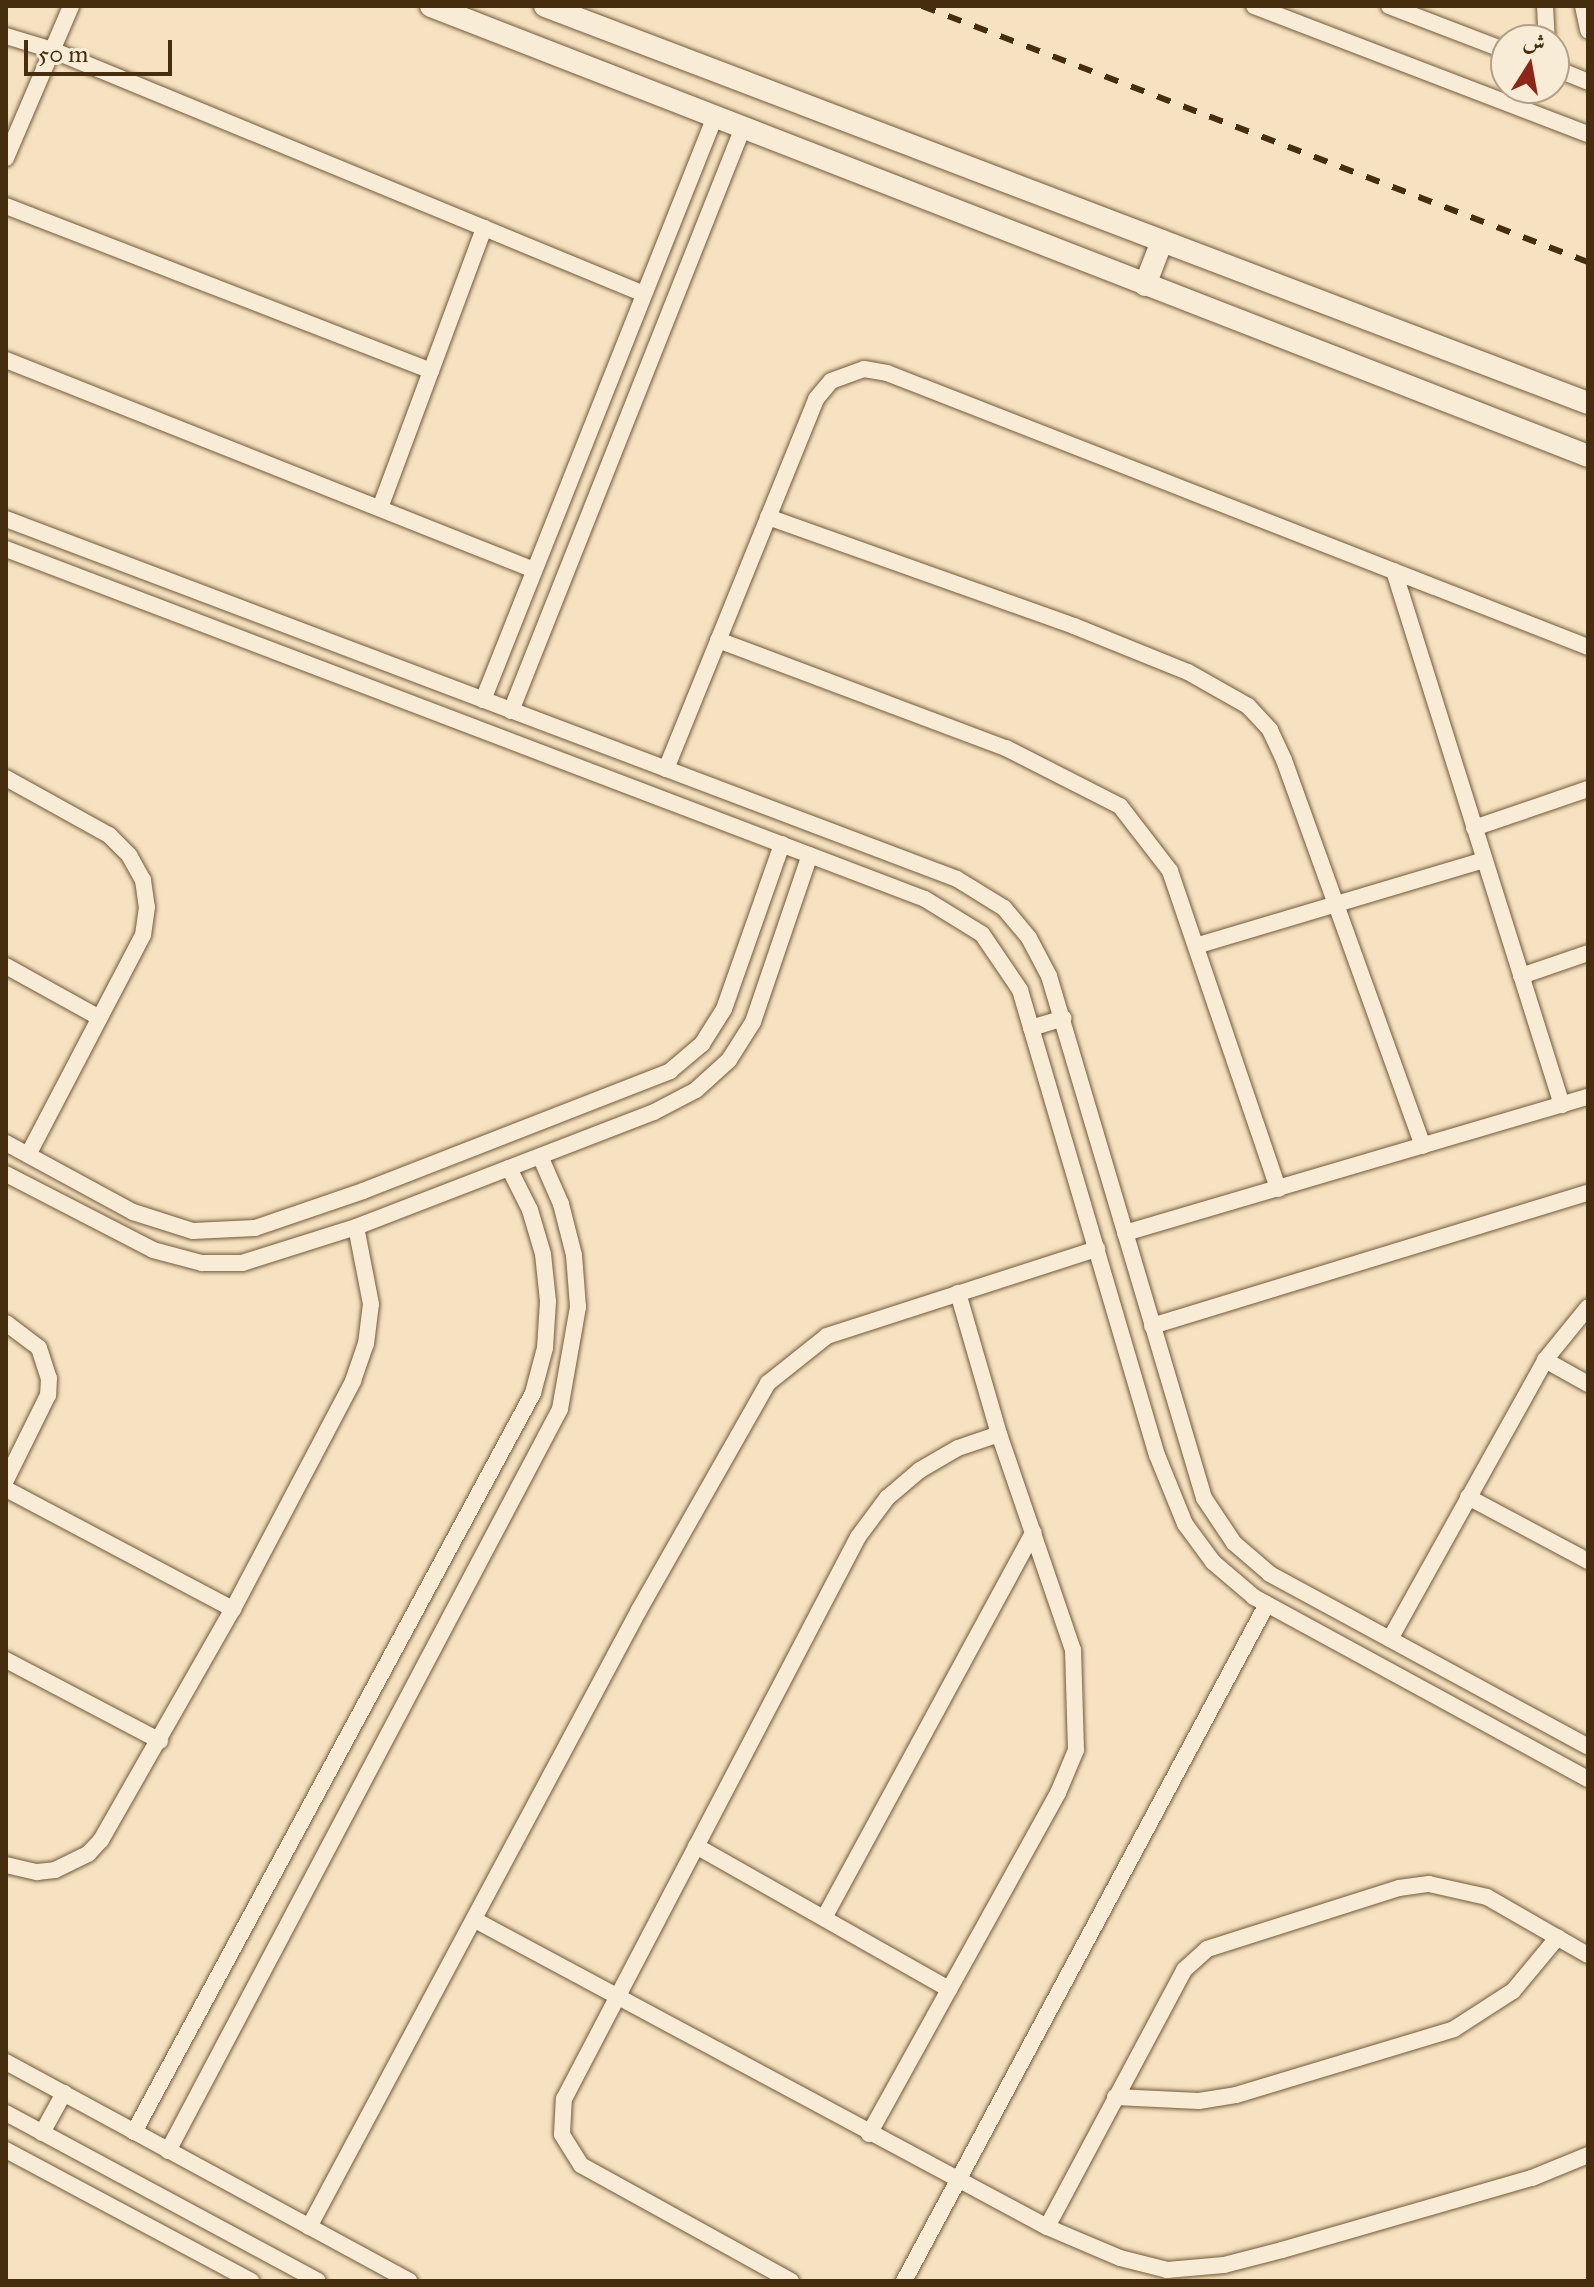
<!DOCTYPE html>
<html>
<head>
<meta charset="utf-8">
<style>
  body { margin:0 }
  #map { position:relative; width:1594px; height:2287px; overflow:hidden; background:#f6e2c0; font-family:"IM FELL Great Primer",Amiri,serif }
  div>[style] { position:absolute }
  .roads { filter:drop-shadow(0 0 2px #715a3a) drop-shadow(0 0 2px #715a3a) }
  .street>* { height:16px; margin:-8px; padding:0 8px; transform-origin:8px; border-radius:8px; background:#f9ecd6 }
  .secondary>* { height:22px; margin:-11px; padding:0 11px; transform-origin:11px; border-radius:11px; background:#f9ecd6 }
  .rail>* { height:6px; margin-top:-3px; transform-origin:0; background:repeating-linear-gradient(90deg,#452d0e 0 14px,transparent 0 28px) }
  span { translate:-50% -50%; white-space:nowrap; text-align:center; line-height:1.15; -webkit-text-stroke:8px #f9ecd6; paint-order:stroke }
  .frame { position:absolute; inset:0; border:8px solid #452d0e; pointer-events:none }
  .north { position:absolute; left:1490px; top:24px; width:80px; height:80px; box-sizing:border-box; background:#f9ecd6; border:2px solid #b1a086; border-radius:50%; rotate:11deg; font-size:22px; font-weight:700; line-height:32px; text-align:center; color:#452d0e }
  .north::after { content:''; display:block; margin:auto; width:28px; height:36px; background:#8f2418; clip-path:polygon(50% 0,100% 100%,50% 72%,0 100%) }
  .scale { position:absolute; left:24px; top:40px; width:148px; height:36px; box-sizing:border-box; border:4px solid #452d0e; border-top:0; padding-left:10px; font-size:24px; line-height:28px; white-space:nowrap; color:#452d0e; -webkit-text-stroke:6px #f9ecd6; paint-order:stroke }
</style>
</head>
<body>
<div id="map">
  <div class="roads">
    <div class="street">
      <i style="left:1254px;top:6px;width:358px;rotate:21deg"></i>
      <i style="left:1389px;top:6px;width:125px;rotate:21deg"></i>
      <i style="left:1545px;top:6px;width:34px;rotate:87deg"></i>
      <i style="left:1583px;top:6px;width:25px;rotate:78deg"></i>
      <i style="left:6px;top:36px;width:48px;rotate:16.9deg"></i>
      <i style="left:52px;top:50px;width:640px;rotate:22.4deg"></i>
      <i style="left:1554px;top:68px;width:37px;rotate:22deg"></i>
      <i style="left:6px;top:158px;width:165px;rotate:-66.8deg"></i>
      <i style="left:6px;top:206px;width:456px;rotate:21.2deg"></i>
      <i style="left:6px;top:360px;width:568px;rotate:21.69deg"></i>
      <i style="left:380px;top:508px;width:299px;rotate:-69.6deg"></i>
      <i style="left:768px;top:517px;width:325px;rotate:19.6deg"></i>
      <i style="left:1074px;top:626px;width:123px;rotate:22deg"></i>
      <i style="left:1188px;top:672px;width:69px;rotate:29.5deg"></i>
      <i style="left:1248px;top:706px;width:33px;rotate:47deg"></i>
      <i style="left:1270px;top:730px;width:33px;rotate:65deg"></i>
      <i style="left:1284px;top:760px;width:410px;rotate:70.2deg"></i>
      <i style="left:6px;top:519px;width:1017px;rotate:20.73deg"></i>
      <i style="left:957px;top:879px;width:55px;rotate:31.7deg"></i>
      <i style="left:1004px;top:908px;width:39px;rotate:50deg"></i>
      <i style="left:1029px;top:938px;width:43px;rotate:62.2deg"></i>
      <i style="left:1049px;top:976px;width:545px;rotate:73.46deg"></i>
      <i style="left:1204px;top:1498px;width:54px;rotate:56.3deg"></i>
      <i style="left:1234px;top:1543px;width:48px;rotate:40.7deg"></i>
      <i style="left:1270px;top:1574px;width:362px;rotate:28.5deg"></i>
      <i style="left:6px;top:549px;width:983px;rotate:20.85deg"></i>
      <i style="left:925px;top:899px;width:67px;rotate:31.6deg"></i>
      <i style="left:982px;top:934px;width:68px;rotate:55.8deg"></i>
      <i style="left:1020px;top:990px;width:485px;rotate:73.6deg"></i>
      <i style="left:1157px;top:1455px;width:74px;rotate:67.9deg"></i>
      <i style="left:1185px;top:1524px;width:47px;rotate:53.6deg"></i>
      <i style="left:1213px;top:1562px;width:54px;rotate:40.5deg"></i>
      <i style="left:1254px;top:1597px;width:380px;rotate:28.6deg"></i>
      <i style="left:1394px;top:571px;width:560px;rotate:72.54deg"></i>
      <i style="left:718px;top:640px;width:308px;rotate:20.6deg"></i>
      <i style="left:1006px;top:748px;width:128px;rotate:27deg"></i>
      <i style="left:1120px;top:806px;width:82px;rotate:52.4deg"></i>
      <i style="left:1170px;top:871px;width:336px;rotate:71.2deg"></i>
      <i style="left:483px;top:700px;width:625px;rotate:-68.32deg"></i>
      <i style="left:511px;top:711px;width:625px;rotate:-68.32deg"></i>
      <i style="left:666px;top:769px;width:399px;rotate:-67.9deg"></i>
      <i style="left:816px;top:399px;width:23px;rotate:-50deg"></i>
      <i style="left:831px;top:381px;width:35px;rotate:-20deg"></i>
      <i style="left:864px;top:369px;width:23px;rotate:10deg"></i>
      <i style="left:887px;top:373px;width:753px;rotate:21.35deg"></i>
      <i style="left:6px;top:778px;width:118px;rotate:29deg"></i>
      <i style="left:109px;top:835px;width:28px;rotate:45deg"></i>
      <i style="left:129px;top:855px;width:29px;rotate:61deg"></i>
      <i style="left:143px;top:880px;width:27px;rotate:82deg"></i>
      <i style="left:147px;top:907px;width:28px;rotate:98deg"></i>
      <i style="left:143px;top:935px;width:248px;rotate:117.6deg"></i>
      <i style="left:1474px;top:828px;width:120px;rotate:-18.9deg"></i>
      <i style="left:1199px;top:945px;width:297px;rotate:-16.6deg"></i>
      <i style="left:6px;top:966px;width:107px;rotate:29deg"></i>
      <i style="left:1521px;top:976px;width:71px;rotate:-18.9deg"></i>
      <i style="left:1031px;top:1028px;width:34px;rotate:-17deg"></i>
      <i style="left:6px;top:1143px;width:145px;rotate:28.5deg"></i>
      <i style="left:133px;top:1212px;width:63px;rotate:17.6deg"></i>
      <i style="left:193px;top:1231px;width:62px;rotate:-2.8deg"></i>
      <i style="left:255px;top:1228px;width:114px;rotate:-18.9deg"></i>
      <i style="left:363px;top:1191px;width:330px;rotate:-21.3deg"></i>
      <i style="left:670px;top:1071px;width:42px;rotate:-40.2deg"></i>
      <i style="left:702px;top:1044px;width:41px;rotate:-57.8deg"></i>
      <i style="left:724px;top:1009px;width:175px;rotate:-70.6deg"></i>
      <i style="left:6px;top:1174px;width:165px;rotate:27.3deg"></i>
      <i style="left:153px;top:1250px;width:51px;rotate:14.9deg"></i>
      <i style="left:202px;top:1263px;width:40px"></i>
      <i style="left:242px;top:1263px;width:120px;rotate:-17.5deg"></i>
      <i style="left:356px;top:1227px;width:319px;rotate:-21.1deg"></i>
      <i style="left:654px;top:1112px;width:47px;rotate:-27.6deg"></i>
      <i style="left:696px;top:1090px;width:45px;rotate:-42.3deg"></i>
      <i style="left:729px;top:1060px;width:45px;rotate:-57.7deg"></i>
      <i style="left:753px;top:1022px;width:176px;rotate:-71.2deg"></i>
      <i style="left:1125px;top:1233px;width:483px;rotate:-16.4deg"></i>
      <i style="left:6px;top:1323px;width:41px;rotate:37.1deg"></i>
      <i style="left:39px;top:1348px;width:32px;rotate:72deg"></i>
      <i style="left:49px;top:1378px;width:17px;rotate:93deg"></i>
      <i style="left:48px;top:1395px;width:95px;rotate:116.3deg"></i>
      <i style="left:1152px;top:1326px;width:456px;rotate:-17deg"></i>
      <i style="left:1545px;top:1360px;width:49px;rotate:29.2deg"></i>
      <i style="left:6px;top:1489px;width:257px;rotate:27.9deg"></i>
      <i style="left:1468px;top:1497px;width:136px;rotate:28.1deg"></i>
      <i style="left:1390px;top:1639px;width:319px;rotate:-60.9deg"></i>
      <i style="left:1545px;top:1360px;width:68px;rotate:-50.9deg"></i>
      <i style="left:6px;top:1660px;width:174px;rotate:27.7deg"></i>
      <i style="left:696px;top:1846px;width:291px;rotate:29.5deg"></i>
      <i style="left:6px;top:1865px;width:32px;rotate:13deg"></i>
      <i style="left:37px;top:1872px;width:18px;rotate:-6deg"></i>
      <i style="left:55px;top:1870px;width:37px;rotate:-26deg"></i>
      <i style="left:88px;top:1854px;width:19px;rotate:-47deg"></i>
      <i style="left:101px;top:1840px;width:266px;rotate:-60.3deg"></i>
      <i style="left:233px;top:1609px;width:258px;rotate:-62.2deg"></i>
      <i style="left:353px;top:1381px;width:39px;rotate:-71deg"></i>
      <i style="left:366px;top:1344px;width:40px;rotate:-82.9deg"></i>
      <i style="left:371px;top:1304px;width:78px;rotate:-101deg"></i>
      <i style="left:824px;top:1918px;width:439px;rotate:-61.5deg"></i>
      <i style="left:475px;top:1920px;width:649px;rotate:28.22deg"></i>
      <i style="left:1047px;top:2227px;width:79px;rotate:23deg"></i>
      <i style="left:1120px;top:2258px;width:49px;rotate:14.3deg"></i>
      <i style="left:1167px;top:2270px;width:57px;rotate:-5deg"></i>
      <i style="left:1224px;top:2265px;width:60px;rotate:-14.5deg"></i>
      <i style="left:1282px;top:2250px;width:260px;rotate:-16.1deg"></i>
      <i style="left:1532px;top:2178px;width:61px;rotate:-22.3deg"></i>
      <i style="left:6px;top:2062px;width:459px;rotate:28.5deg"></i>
      <i style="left:1115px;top:2097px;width:84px;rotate:2.7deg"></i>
      <i style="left:1199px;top:2101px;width:37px;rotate:-9deg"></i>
      <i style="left:1236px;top:2095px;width:228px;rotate:-16.8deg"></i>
      <i style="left:1454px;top:2029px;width:70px;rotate:-32.8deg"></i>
      <i style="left:1513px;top:1991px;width:70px;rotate:-50.2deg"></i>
      <i style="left:6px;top:2113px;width:354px;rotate:28.3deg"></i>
      <i style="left:134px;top:2132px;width:840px;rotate:-61.63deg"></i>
      <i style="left:533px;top:1393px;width:47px;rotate:-75.1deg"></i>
      <i style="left:545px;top:1348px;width:47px;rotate:-86.3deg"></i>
      <i style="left:548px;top:1301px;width:47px;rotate:-96.1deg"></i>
      <i style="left:543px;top:1254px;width:46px;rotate:-106.5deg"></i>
      <i style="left:530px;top:1210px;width:47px;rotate:-116.6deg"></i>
      <i style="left:42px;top:2133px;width:46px;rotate:-61.2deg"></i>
      <i style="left:869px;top:2134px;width:390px;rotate:-61deg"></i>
      <i style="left:1058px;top:1793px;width:47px;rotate:-67.3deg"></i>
      <i style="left:1076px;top:1750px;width:100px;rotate:-91.7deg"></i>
      <i style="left:1073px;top:1650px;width:228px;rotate:-108.9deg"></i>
      <i style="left:999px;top:1434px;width:147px;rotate:-106.2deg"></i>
      <i style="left:6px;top:2150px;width:278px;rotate:28.1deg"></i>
      <i style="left:168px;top:2151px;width:839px;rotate:-62.15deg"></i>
      <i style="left:560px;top:1409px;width:104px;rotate:-80deg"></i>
      <i style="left:578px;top:1307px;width:52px;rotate:-94.4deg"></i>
      <i style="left:574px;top:1255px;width:53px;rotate:-104.3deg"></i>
      <i style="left:561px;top:1204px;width:52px;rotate:-113.6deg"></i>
      <i style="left:309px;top:2227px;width:700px;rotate:-61.86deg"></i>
      <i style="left:639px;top:1610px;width:261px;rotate:-60.4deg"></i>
      <i style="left:768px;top:1383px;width:75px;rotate:-38.5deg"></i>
      <i style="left:827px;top:1336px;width:284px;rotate:-17.9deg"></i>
      <i style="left:1047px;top:2227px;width:291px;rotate:-61.9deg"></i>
      <i style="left:1184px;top:1970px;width:31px;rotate:-42deg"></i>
      <i style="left:1207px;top:1949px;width:201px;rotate:-17.6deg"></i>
      <i style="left:1399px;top:1888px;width:30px;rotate:-8deg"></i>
      <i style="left:1429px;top:1884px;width:59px;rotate:12.6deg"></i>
      <i style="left:1487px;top:1897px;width:116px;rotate:29.9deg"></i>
      <i style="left:791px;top:2281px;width:240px;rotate:-151.1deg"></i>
      <i style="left:581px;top:2165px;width:36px;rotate:-122deg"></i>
      <i style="left:562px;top:2134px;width:35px;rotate:-87deg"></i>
      <i style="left:564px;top:2099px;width:634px;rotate:-62.38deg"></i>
      <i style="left:858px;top:1537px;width:49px;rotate:-53.4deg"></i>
      <i style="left:887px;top:1498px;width:43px;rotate:-40.3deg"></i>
      <i style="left:920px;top:1470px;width:44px;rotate:-30.1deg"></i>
      <i style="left:958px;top:1448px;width:43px;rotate:-18.9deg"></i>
      <i style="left:904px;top:2281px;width:768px;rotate:-61.8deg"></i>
    </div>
    <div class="secondary">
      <i style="left:431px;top:6px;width:1241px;rotate:21.25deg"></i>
      <i style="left:545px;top:6px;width:1116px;rotate:20.84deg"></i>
      <i style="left:1145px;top:285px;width:47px;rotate:-68.9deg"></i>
    </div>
  </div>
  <div class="rail">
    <i style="left:922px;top:6px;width:714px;rotate:21.03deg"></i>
  </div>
  <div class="frame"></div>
  <div class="north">ش</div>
  <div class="scale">50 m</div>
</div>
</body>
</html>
